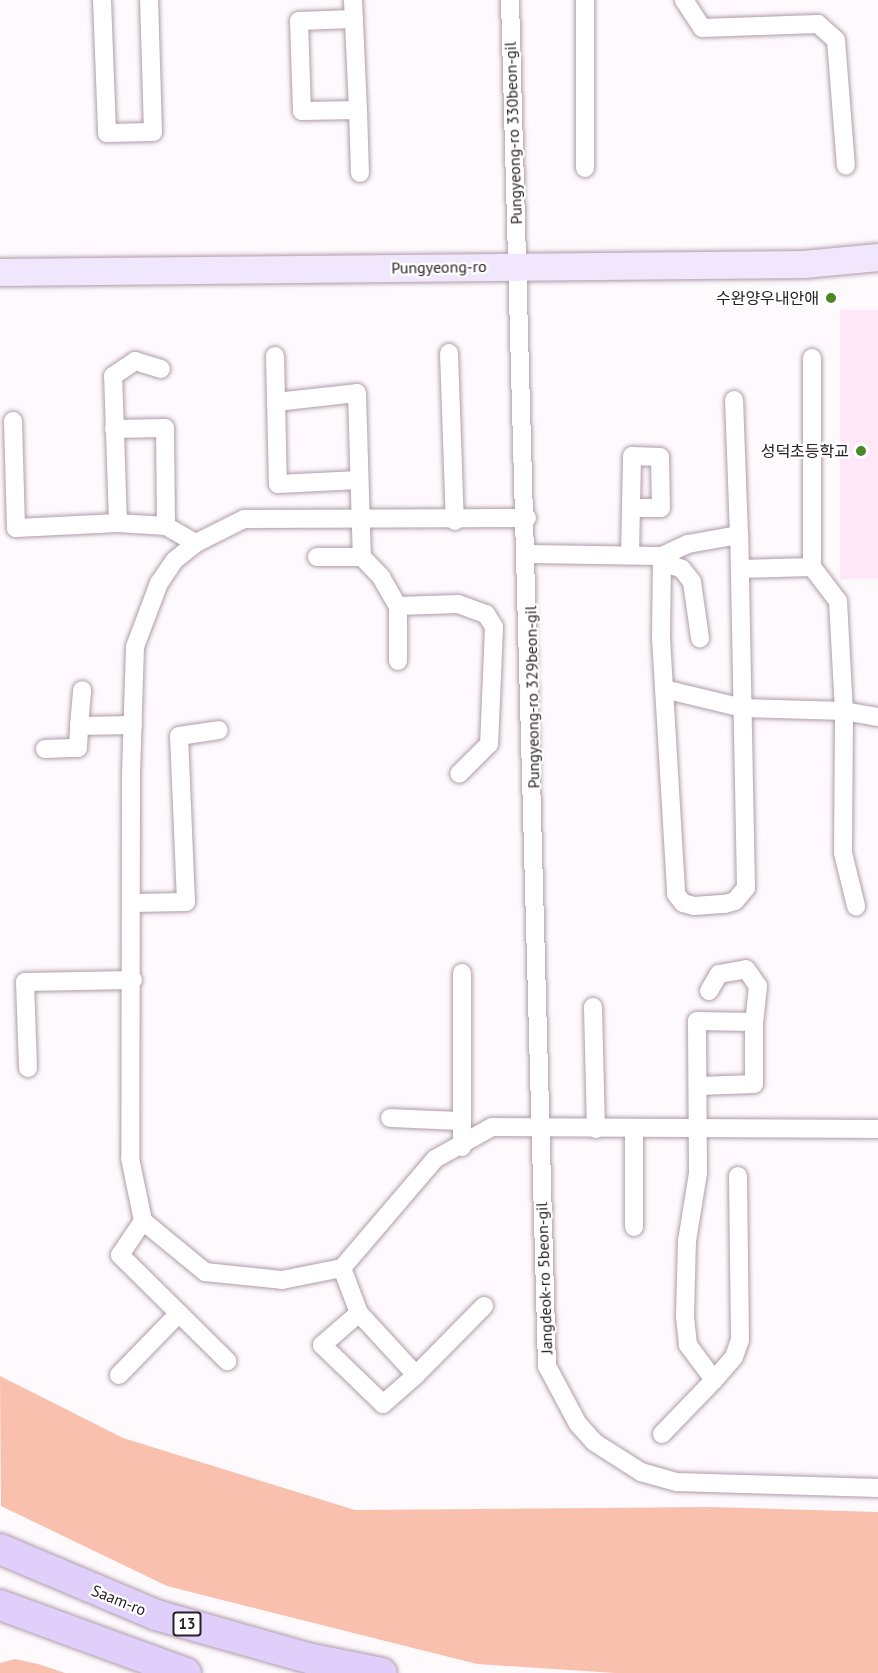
<!DOCTYPE html>
<html>
<head>
<meta charset="utf-8">
<style>
  body { margin:0 }
  #map { position:relative; width:878px; height:1673px; overflow:hidden; background:#fdf9fc; font-family:"PT Sans","Noto Sans KR",sans-serif }
  div>[style] { position:absolute }
  .built>* { inset:0; background:#fee8f8; transform-origin:0 0 }
  .green>* { inset:0; background:#f8c0ad }
  .roads { filter:drop-shadow(0 0 2px #af9caa) drop-shadow(0 0 2px #af9caa) }
  .minor>* { height:18px; margin:-9px; padding:0 9px; transform-origin:9px; border-radius:9px; background:#fff }
  .secondary>* { height:27px; margin:-13.5px; padding:0 13.5px; transform-origin:13.5px; border-radius:13.5px; background:#f0e7fd }
  .primary>* { height:30px; margin:-15px; padding:0 15px; transform-origin:15px; border-radius:15px; background:#e0cffb }
  .dots>* { width:16px; height:16px; translate:-50% -50%; box-sizing:border-box; border:3px solid #fff; border-radius:50% }
  span { translate:-50% -50%; white-space:nowrap; text-align:center; line-height:1.15; -webkit-text-stroke:4.5px #fff; paint-order:stroke }
  .shield-label span { padding:2px 4px; background:#fff; border:2px solid; border-radius:4px; -webkit-text-stroke-width:0 }
  .shield-label { font-size:15px; color:#272026; font-weight:700 }
  .street-label { font-size:16px; color:#272026 }
  .poi-label { font-size:16px; color:#272026 }
  .right { translate:-100% -50%; text-align:right }
</style>
</head>
<body>
<div id="map">
  <div class="built">
    <i style="left:878px;top:310px;width:269px;height:38px;rotate:90deg"></i>
  </div>
  <div class="green">
    <i style="clip-path:polygon(0 1376px,123px 1438px,355px 1510px,710px 1507px,878px 1512px,878px 1673px,615px 1673px,477px 1664px,167px 1586px,1px 1506px)"></i>
    <i style="clip-path:polygon(15px 1659px,38px 1664px,65px 1673px,0 1673px,0 1663px)"></i>
  </div>
  <div class="roads">
    <div class="minor">
      <i style="left:102px;top:0;width:133px;rotate:87.8deg"></i>
      <i style="left:107px;top:133px;width:46px;rotate:-1.2deg"></i>
      <i style="left:153px;top:132px;width:132px;rotate:-91.7deg"></i>
      <i style="left:353px;top:0;width:110px;rotate:87.4deg"></i>
      <i style="left:358px;top:110px;width:56px;rotate:179deg"></i>
      <i style="left:302px;top:111px;width:90px;rotate:-91.9deg"></i>
      <i style="left:299px;top:21px;width:55px;rotate:-2.1deg"></i>
      <i style="left:510px;top:0;width:1367px;rotate:88.45deg"></i>
      <i style="left:547px;top:1366px;width:66px;rotate:61.9deg"></i>
      <i style="left:578px;top:1424px;width:24px;rotate:48deg"></i>
      <i style="left:594px;top:1442px;width:56px;rotate:32.6deg"></i>
      <i style="left:641px;top:1472px;width:37px;rotate:16deg"></i>
      <i style="left:677px;top:1482px;width:201px;rotate:1.7deg"></i>
      <i style="left:585px;top:0;width:168px;rotate:90deg"></i>
      <i style="left:684px;top:0;width:33px;rotate:57deg"></i>
      <i style="left:702px;top:28px;width:116px;rotate:-2deg"></i>
      <i style="left:818px;top:24px;width:24px;rotate:42deg"></i>
      <i style="left:836px;top:40px;width:126px;rotate:85.5deg"></i>
      <i style="left:358px;top:110px;width:63px;rotate:88.2deg"></i>
      <i style="left:449px;top:353px;width:168px;rotate:88deg"></i>
      <i style="left:275px;top:356px;width:128px;rotate:88.7deg"></i>
      <i style="left:278px;top:484px;width:81px;rotate:-2.8deg"></i>
      <i style="left:812px;top:358px;width:209px;rotate:90deg"></i>
      <i style="left:276px;top:402px;width:81px;rotate:-6.3deg"></i>
      <i style="left:357px;top:393px;width:164px;rotate:88.3deg"></i>
      <i style="left:362px;top:557px;width:28px;rotate:46deg"></i>
      <i style="left:381px;top:577px;width:34px;rotate:60deg"></i>
      <i style="left:398px;top:606px;width:55px;rotate:90deg"></i>
      <i style="left:13px;top:421px;width:107px;rotate:88.4deg"></i>
      <i style="left:16px;top:528px;width:102px;rotate:-2.8deg"></i>
      <i style="left:118px;top:523px;width:48px;rotate:3.6deg"></i>
      <i style="left:166px;top:526px;width:34px;rotate:30deg"></i>
      <i style="left:114px;top:429px;width:51px;rotate:-1.1deg"></i>
      <i style="left:165px;top:428px;width:98px;rotate:89.4deg"></i>
      <i style="left:527px;top:518px;width:283px;rotate:179.8deg"></i>
      <i style="left:244px;top:519px;width:54px;rotate:153.4deg"></i>
      <i style="left:196px;top:543px;width:28px;rotate:141deg"></i>
      <i style="left:174px;top:561px;width:27px;rotate:124deg"></i>
      <i style="left:159px;top:583px;width:68px;rotate:110.6deg"></i>
      <i style="left:135px;top:647px;width:126px;rotate:91.8deg"></i>
      <i style="left:131px;top:773px;width:385px;rotate:90.1deg"></i>
      <i style="left:130px;top:1158px;width:64px;rotate:78.3deg"></i>
      <i style="left:143px;top:1221px;width:80px;rotate:39.4deg"></i>
      <i style="left:205px;top:1272px;width:77px;rotate:5.9deg"></i>
      <i style="left:282px;top:1280px;width:61px;rotate:-11.3deg"></i>
      <i style="left:342px;top:1268px;width:143px;rotate:-49.5deg"></i>
      <i style="left:435px;top:1159px;width:65px;rotate:-29.3deg"></i>
      <i style="left:492px;top:1127px;width:386px;rotate:0.3deg"></i>
      <i style="left:118px;top:523px;width:147px;rotate:-91.9deg"></i>
      <i style="left:113px;top:376px;width:27px;rotate:-34deg"></i>
      <i style="left:135px;top:361px;width:27px;rotate:17deg"></i>
      <i style="left:528px;top:554px;width:134px;rotate:0.9deg"></i>
      <i style="left:662px;top:556px;width:82px;rotate:90.7deg"></i>
      <i style="left:661px;top:638px;width:256px;rotate:86.6deg"></i>
      <i style="left:676px;top:894px;width:11px;rotate:52deg"></i>
      <i style="left:683px;top:903px;width:11px;rotate:15deg"></i>
      <i style="left:694px;top:906px;width:31px;rotate:-4deg"></i>
      <i style="left:725px;top:904px;width:10px;rotate:-17deg"></i>
      <i style="left:735px;top:901px;width:17px;rotate:-50deg"></i>
      <i style="left:746px;top:888px;width:353px;rotate:-91.1deg"></i>
      <i style="left:630px;top:554px;width:98px;rotate:-88.8deg"></i>
      <i style="left:632px;top:456px;width:28px;rotate:2deg"></i>
      <i style="left:660px;top:457px;width:51px;rotate:88.9deg"></i>
      <i style="left:661px;top:508px;width:30px;rotate:180deg"></i>
      <i style="left:662px;top:556px;width:29px;rotate:-25deg"></i>
      <i style="left:688px;top:544px;width:52px;rotate:-10deg"></i>
      <i style="left:739px;top:535px;width:135px;rotate:-92.1deg"></i>
      <i style="left:317px;top:557px;width:45px"></i>
      <i style="left:662px;top:562px;width:21px;rotate:19deg"></i>
      <i style="left:682px;top:569px;width:16px;rotate:52deg"></i>
      <i style="left:692px;top:582px;width:57px;rotate:81.9deg"></i>
      <i style="left:740px;top:569px;width:72px;rotate:-1.6deg"></i>
      <i style="left:812px;top:567px;width:43px;rotate:52.6deg"></i>
      <i style="left:838px;top:601px;width:110px;rotate:86.9deg"></i>
      <i style="left:844px;top:711px;width:35px;rotate:10deg"></i>
      <i style="left:398px;top:606px;width:60px;rotate:-1.9deg"></i>
      <i style="left:458px;top:604px;width:30px;rotate:20deg"></i>
      <i style="left:486px;top:614px;width:15px;rotate:58deg"></i>
      <i style="left:494px;top:627px;width:117px;rotate:92.4deg"></i>
      <i style="left:489px;top:744px;width:42px;rotate:135deg"></i>
      <i style="left:664px;top:689px;width:81px;rotate:13.5deg"></i>
      <i style="left:743px;top:708px;width:101px;rotate:1.7deg"></i>
      <i style="left:844px;top:711px;width:142px;rotate:90.4deg"></i>
      <i style="left:843px;top:853px;width:55px;rotate:76.2deg"></i>
      <i style="left:79px;top:726px;width:36px;rotate:-85deg"></i>
      <i style="left:45px;top:749px;width:33px;rotate:-2deg"></i>
      <i style="left:78px;top:748px;width:22px;rotate:-87deg"></i>
      <i style="left:79px;top:726px;width:54px;rotate:-1.1deg"></i>
      <i style="left:133px;top:903px;width:53px;rotate:-1.1deg"></i>
      <i style="left:186px;top:902px;width:166px;rotate:-92.4deg"></i>
      <i style="left:179px;top:736px;width:40px;rotate:-8.5deg"></i>
      <i style="left:462px;top:973px;width:174px;rotate:90deg"></i>
      <i style="left:709px;top:991px;width:20px;rotate:-60deg"></i>
      <i style="left:719px;top:974px;width:27px;rotate:-10deg"></i>
      <i style="left:746px;top:969px;width:21px;rotate:55deg"></i>
      <i style="left:758px;top:986px;width:36px;rotate:96deg"></i>
      <i style="left:593px;top:1007px;width:122px;rotate:88.6deg"></i>
      <i style="left:28px;top:1068px;width:86px;rotate:-92deg"></i>
      <i style="left:25px;top:982px;width:108px;rotate:-1.1deg"></i>
      <i style="left:390px;top:1118px;width:72px;rotate:2.4deg"></i>
      <i style="left:634px;top:1128px;width:99px;rotate:90deg"></i>
      <i style="left:143px;top:1221px;width:41px;rotate:124.1deg"></i>
      <i style="left:120px;top:1255px;width:151px;rotate:44.7deg"></i>
      <i style="left:342px;top:1268px;width:48px;rotate:69.3deg"></i>
      <i style="left:119px;top:1375px;width:86px;rotate:-45.9deg"></i>
      <i style="left:416px;top:1375px;width:84px;rotate:-132.6deg"></i>
      <i style="left:359px;top:1313px;width:49px;rotate:139.1deg"></i>
      <i style="left:322px;top:1345px;width:85px;rotate:44deg"></i>
      <i style="left:383px;top:1404px;width:44px;rotate:-41.3deg"></i>
      <i style="left:416px;top:1375px;width:97px;rotate:-45.4deg"></i>
      <i style="left:714px;top:1380px;width:30px;rotate:-49deg"></i>
      <i style="left:734px;top:1357px;width:18px;rotate:-71deg"></i>
      <i style="left:740px;top:1340px;width:164px;rotate:-90.7deg"></i>
      <i style="left:662px;top:1434px;width:75px;rotate:-46.1deg"></i>
      <i style="left:714px;top:1380px;width:44px;rotate:-126.6deg"></i>
      <i style="left:688px;top:1345px;width:29px;rotate:-96deg"></i>
      <i style="left:685px;top:1316px;width:75px;rotate:-88.5deg"></i>
      <i style="left:687px;top:1241px;width:69px;rotate:-80.8deg"></i>
      <i style="left:698px;top:1173px;width:152px;rotate:-90.4deg"></i>
      <i style="left:697px;top:1021px;width:57px;rotate:1deg"></i>
      <i style="left:754px;top:1022px;width:62px;rotate:90deg"></i>
      <i style="left:754px;top:1084px;width:55px;rotate:177.9deg"></i>
    </div>
    <div class="secondary">
      <i style="left:0;top:272px;width:804px;rotate:-0.57deg"></i>
      <i style="left:804px;top:264px;width:74px;rotate:-5.4deg"></i>
    </div>
    <div class="primary">
      <i style="left:0;top:1549px;width:169px;rotate:22.9deg"></i>
      <i style="left:156px;top:1615px;width:162px;rotate:15.8deg"></i>
      <i style="left:312px;top:1659px;width:71px;rotate:11.3deg"></i>
      <i style="left:0;top:1605px;width:198px;rotate:20.1deg"></i>
    </div>
  </div>
  <div class="dots">
    <i style="left:831px;top:298px;background:#4a8828"></i>
    <i style="left:861px;top:451px;background:#4a8828"></i>
  </div>
  <div class="shield-label">
    <span style="left:187px;top:1624px">13</span>
  </div>
  <div class="street-label">
    <span style="left:513px;top:133px;rotate:-92deg">Pungyeong-ro 330beon-gil</span>
    <span style="left:439px;top:267px;rotate:-1deg">Pungyeong-ro</span>
    <span style="left:532px;top:697px;rotate:-91deg">Pungyeong-ro 329beon-gil</span>
    <span style="left:544px;top:1278px;rotate:-92deg">Jangdeok-ro 5beon-gil</span>
    <span style="left:119px;top:1600px;rotate:22deg">Saam-ro</span>
  </div>
  <div class="poi-label">
    <span class="right" style="left:819px;top:298px">수완양우내안애</span>
    <span class="right" style="left:849px;top:451px">성덕초등학교</span>
  </div>
</div>
</body>
</html>
